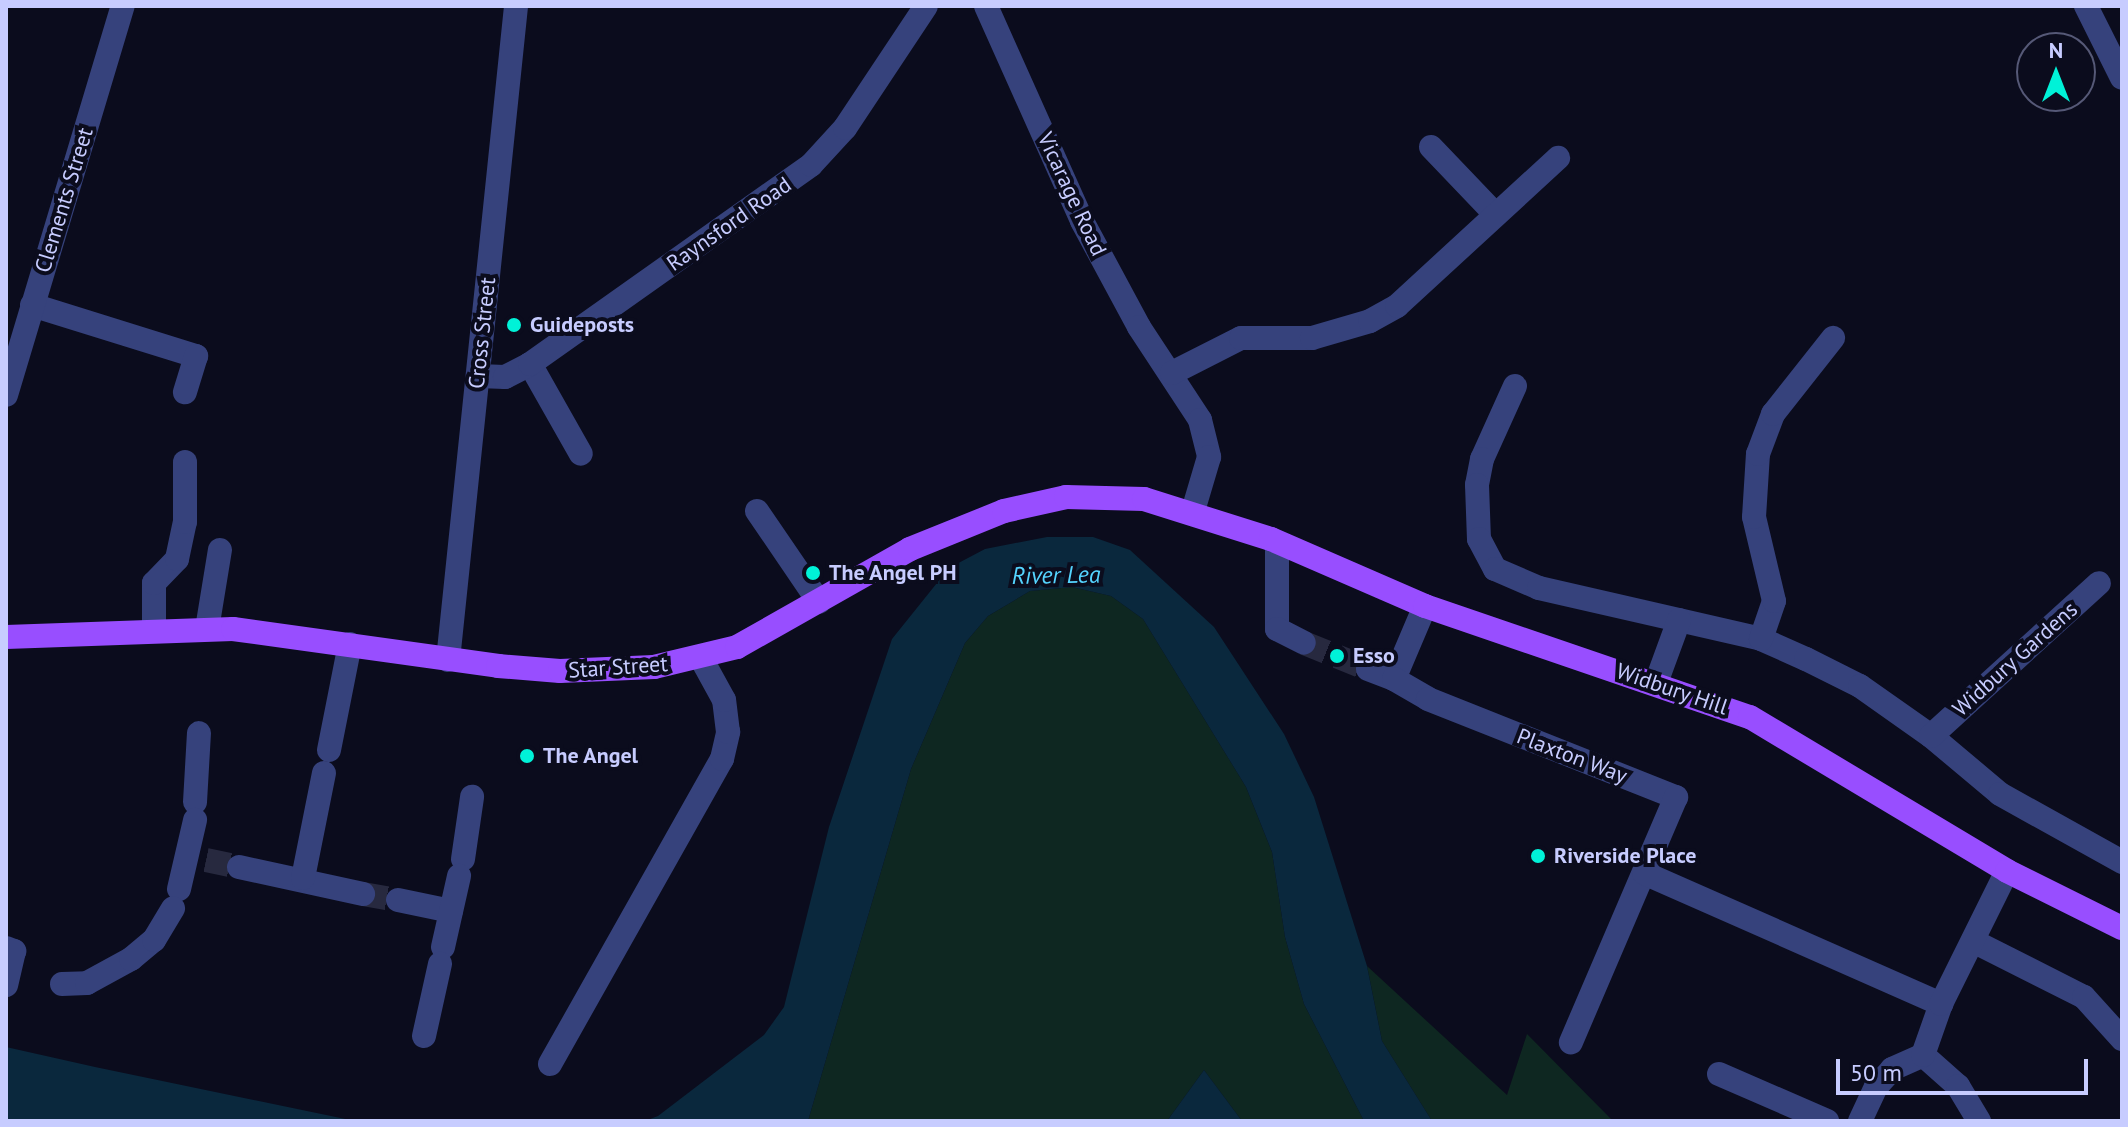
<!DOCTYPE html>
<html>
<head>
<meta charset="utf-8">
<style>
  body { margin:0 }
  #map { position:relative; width:2128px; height:1127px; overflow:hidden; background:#0b0c1d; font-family:"PT Sans",sans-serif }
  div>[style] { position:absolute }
  .green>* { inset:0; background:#0e2721 }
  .water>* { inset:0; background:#0a283d }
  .minor-tunnel>* { height:24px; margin-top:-12px; transform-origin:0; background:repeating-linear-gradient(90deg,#27293f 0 24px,transparent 0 36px) }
  .minor>* { height:24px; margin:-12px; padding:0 12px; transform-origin:12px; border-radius:12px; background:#36427c }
  .major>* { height:24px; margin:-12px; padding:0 12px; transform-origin:12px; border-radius:12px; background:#984eff }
  .dots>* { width:22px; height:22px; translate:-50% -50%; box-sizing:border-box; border:4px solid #0b0c1d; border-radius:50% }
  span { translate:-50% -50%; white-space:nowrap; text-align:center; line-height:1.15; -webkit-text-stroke:8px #0b0c1d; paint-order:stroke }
  .street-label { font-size:22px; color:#c7ccff }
  .poi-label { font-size:22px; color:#c7ccff; font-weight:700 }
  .left { translate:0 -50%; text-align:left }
  .water-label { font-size:24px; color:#55d4ff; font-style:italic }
  .frame { position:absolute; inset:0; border:8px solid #c7ccff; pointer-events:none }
  .north { position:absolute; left:2016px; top:32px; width:80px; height:80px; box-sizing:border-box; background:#0b0c1d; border:2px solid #565977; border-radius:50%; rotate:0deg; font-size:22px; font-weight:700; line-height:32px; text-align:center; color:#c7ccff }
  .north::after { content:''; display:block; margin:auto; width:28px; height:36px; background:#00f2d8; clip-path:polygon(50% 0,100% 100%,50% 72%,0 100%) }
  .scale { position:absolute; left:1836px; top:1059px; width:252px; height:36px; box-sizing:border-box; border:4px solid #c7ccff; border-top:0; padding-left:10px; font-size:24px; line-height:28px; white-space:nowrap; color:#c7ccff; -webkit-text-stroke:6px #0b0c1d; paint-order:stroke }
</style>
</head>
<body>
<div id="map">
  <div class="green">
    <i style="clip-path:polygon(1072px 587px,1111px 596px,1143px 619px,1246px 787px,1272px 852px,1285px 937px,1304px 1004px,1364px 1121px,1242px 1121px,1204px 1070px,1167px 1121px,808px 1121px,911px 769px,965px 643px,988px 616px,1030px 591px)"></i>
    <i style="clip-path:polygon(1367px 966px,1507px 1095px,1527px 1034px,1613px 1121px,1432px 1121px,1382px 1041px)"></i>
  </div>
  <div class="water">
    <i style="clip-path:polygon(1047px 537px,1093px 537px,1130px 550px,1214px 627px,1284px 734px,1314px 797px,1367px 966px,1382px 1041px,1432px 1121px,1364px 1121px,1304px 1004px,1285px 937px,1272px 852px,1246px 787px,1143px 619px,1111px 596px,1072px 587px,1030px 591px,988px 616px,965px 643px,911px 769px,808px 1121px,645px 1121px,658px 1116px,764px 1035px,784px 1007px,829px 827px,892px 639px,949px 568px,985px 549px)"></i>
    <i style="clip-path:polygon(6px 1047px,95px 1067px,355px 1121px,6px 1121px)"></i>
    <i style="clip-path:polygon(1204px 1070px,1242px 1121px,1167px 1121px)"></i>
  </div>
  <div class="minor-tunnel">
    <i style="left:1304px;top:643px;width:69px;rotate:22.1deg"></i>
    <i style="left:206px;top:860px;width:34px;rotate:12deg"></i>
    <i style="left:363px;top:894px;width:36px;rotate:10deg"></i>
  </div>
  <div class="minor">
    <i style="left:986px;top:6px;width:235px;rotate:65.9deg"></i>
    <i style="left:1082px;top:221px;width:120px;rotate:61.7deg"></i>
    <i style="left:1139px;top:327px;width:111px;rotate:56.7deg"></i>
    <i style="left:1200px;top:420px;width:38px;rotate:76deg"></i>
    <i style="left:1209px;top:457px;width:56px;rotate:106.5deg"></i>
    <i style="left:2086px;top:6px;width:80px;rotate:63.4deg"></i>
    <i style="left:1431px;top:147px;width:93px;rotate:46.3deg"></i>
    <i style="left:32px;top:305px;width:172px;rotate:17.3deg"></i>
    <i style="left:196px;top:356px;width:38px;rotate:107deg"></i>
    <i style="left:530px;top:364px;width:103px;rotate:60.5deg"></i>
    <i style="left:1172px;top:373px;width:77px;rotate:-26.9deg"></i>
    <i style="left:1241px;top:338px;width:71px"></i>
    <i style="left:1312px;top:338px;width:60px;rotate:-16.3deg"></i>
    <i style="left:1370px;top:321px;width:31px;rotate:-29deg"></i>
    <i style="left:1397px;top:306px;width:219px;rotate:-42.6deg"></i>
    <i style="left:478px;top:376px;width:27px;rotate:2deg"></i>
    <i style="left:505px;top:377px;width:28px;rotate:-27deg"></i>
    <i style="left:530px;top:364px;width:344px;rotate:-35.3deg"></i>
    <i style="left:811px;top:165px;width:50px;rotate:-47.4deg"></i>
    <i style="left:845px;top:128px;width:146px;rotate:-56.4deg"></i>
    <i style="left:1515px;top:386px;width:80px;rotate:114.3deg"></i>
    <i style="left:1482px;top:459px;width:26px;rotate:101deg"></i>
    <i style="left:1477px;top:485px;width:54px;rotate:87.9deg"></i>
    <i style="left:1479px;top:539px;width:34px;rotate:62deg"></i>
    <i style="left:1495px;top:569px;width:48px;rotate:23.4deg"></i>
    <i style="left:1539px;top:588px;width:228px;rotate:12.9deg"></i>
    <i style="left:1761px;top:639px;width:49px;rotate:24deg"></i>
    <i style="left:1806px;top:659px;width:60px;rotate:26.6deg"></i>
    <i style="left:1860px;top:686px;width:87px;rotate:35.2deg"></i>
    <i style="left:1931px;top:736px;width:90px;rotate:40deg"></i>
    <i style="left:2000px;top:794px;width:140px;rotate:29.1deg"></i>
    <i style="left:6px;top:395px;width:406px;rotate:-73.3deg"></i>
    <i style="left:757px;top:511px;width:110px;rotate:55.7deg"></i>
    <i style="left:1277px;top:543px;width:86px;rotate:90deg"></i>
    <i style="left:1277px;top:629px;width:30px;rotate:27deg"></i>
    <i style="left:207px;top:629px;width:80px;rotate:-80.7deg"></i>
    <i style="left:154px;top:630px;width:47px;rotate:-90deg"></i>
    <i style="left:154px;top:583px;width:33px;rotate:-46deg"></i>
    <i style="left:177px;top:559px;width:38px;rotate:-78deg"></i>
    <i style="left:185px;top:522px;width:60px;rotate:-90deg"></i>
    <i style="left:1761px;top:639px;width:40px;rotate:-71.1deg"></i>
    <i style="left:1774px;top:601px;width:86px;rotate:-103.4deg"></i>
    <i style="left:1754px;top:517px;width:63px;rotate:-86.4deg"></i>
    <i style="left:1758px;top:454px;width:43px;rotate:-69.4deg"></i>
    <i style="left:1773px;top:414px;width:97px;rotate:-51.7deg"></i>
    <i style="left:448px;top:660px;width:658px;rotate:-84.06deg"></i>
    <i style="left:1368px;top:669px;width:28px;rotate:21deg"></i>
    <i style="left:1394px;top:679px;width:79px;rotate:-67deg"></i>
    <i style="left:1394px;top:679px;width:39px;rotate:30deg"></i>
    <i style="left:1428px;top:699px;width:267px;rotate:21.6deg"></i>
    <i style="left:1676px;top:797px;width:267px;rotate:113.2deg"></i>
    <i style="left:1656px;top:683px;width:67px;rotate:-69.9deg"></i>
    <i style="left:1931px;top:736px;width:227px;rotate:-42.3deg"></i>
    <i style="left:329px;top:750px;width:108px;rotate:-78.8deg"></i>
    <i style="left:195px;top:802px;width:69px;rotate:-86.7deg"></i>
    <i style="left:463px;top:859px;width:63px;rotate:-81.7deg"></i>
    <i style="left:239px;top:867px;width:127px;rotate:12.3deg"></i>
    <i style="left:1644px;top:873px;width:325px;rotate:23.8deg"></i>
    <i style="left:303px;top:878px;width:107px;rotate:-78.7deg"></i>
    <i style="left:179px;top:889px;width:71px;rotate:-76.9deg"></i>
    <i style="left:398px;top:900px;width:54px;rotate:11.7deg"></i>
    <i style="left:1973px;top:941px;width:124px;rotate:26.8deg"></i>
    <i style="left:2084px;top:997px;width:57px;rotate:47.9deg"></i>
    <i style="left:443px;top:947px;width:73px;rotate:-77.3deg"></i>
    <i style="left:6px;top:948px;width:9px;rotate:21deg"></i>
    <i style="left:14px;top:951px;width:35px;rotate:103deg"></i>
    <i style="left:62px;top:984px;width:25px;rotate:-2deg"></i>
    <i style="left:87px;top:983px;width:50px;rotate:-28.6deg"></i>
    <i style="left:131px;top:959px;width:30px;rotate:-40deg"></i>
    <i style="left:154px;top:940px;width:37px;rotate:-59deg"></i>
    <i style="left:424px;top:1036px;width:74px;rotate:-77.5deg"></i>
    <i style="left:1923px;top:1055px;width:47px;rotate:41.5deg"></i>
    <i style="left:1958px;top:1086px;width:41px;rotate:59deg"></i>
    <i style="left:550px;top:1064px;width:350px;rotate:-60.6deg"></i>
    <i style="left:722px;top:759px;width:28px;rotate:-77deg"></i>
    <i style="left:728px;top:732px;width:32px;rotate:-97deg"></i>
    <i style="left:724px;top:700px;width:48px;rotate:-118.7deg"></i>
    <i style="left:1719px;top:1074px;width:118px;rotate:23.5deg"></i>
    <i style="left:1860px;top:1121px;width:38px;rotate:-65deg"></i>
    <i style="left:1876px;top:1087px;width:24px;rotate:-48deg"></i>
    <i style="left:1892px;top:1069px;width:34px;rotate:-24deg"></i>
    <i style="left:1923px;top:1055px;width:54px;rotate:-70.6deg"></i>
    <i style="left:1941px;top:1004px;width:148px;rotate:-63.6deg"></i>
  </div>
  <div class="major">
    <i style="left:6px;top:637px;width:227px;rotate:-2deg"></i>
    <i style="left:233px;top:629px;width:268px;rotate:7.9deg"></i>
    <i style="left:498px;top:666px;width:62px;rotate:4.6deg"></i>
    <i style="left:560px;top:671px;width:94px;rotate:-2.4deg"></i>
    <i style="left:654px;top:667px;width:85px;rotate:-13.5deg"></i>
    <i style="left:737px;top:647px;width:199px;rotate:-29.5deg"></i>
    <i style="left:910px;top:549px;width:101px;rotate:-22deg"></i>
    <i style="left:1004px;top:511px;width:64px;rotate:-12.7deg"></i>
    <i style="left:1066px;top:497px;width:78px;rotate:1.5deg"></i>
    <i style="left:1144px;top:499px;width:133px;rotate:17.5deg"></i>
    <i style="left:1271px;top:539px;width:168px;rotate:23.5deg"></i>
    <i style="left:1425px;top:606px;width:343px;rotate:18.9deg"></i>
    <i style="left:1750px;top:717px;width:300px;rotate:30.9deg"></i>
    <i style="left:2007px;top:871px;width:128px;rotate:26.4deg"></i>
  </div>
  <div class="dots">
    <i style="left:514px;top:325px;background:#00f2d8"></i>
    <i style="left:813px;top:573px;background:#00f2d8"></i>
    <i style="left:1337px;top:656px;background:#00f2d8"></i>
    <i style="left:527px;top:756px;background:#00f2d8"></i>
    <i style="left:1538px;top:856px;background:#00f2d8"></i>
  </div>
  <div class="street-label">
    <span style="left:1072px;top:194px;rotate:65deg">Vicarage Road</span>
    <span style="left:64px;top:200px;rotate:-73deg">Clements Street</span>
    <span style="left:729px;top:224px;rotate:-35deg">Raynsford Road</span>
    <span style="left:482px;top:333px;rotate:-84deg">Cross Street</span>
    <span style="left:2015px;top:659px;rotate:-42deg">Widbury Gardens</span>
    <span style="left:618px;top:667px;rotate:-4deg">Star Street</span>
    <span style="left:1672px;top:689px;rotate:19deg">Widbury Hill</span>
    <span style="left:1572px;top:756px;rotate:21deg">Plaxton Way</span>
  </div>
  <div class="poi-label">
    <span class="left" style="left:530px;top:325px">Guideposts</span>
    <span class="left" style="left:829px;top:573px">The Angel PH</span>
    <span class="left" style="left:1353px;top:656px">Esso</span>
    <span class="left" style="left:543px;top:756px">The Angel</span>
    <span class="left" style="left:1554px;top:856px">Riverside Place</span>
  </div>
  <div class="water-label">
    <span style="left:1056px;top:575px;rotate:-1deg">River Lea</span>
  </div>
  <div class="frame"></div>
  <div class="north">N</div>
  <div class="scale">50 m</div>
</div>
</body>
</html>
